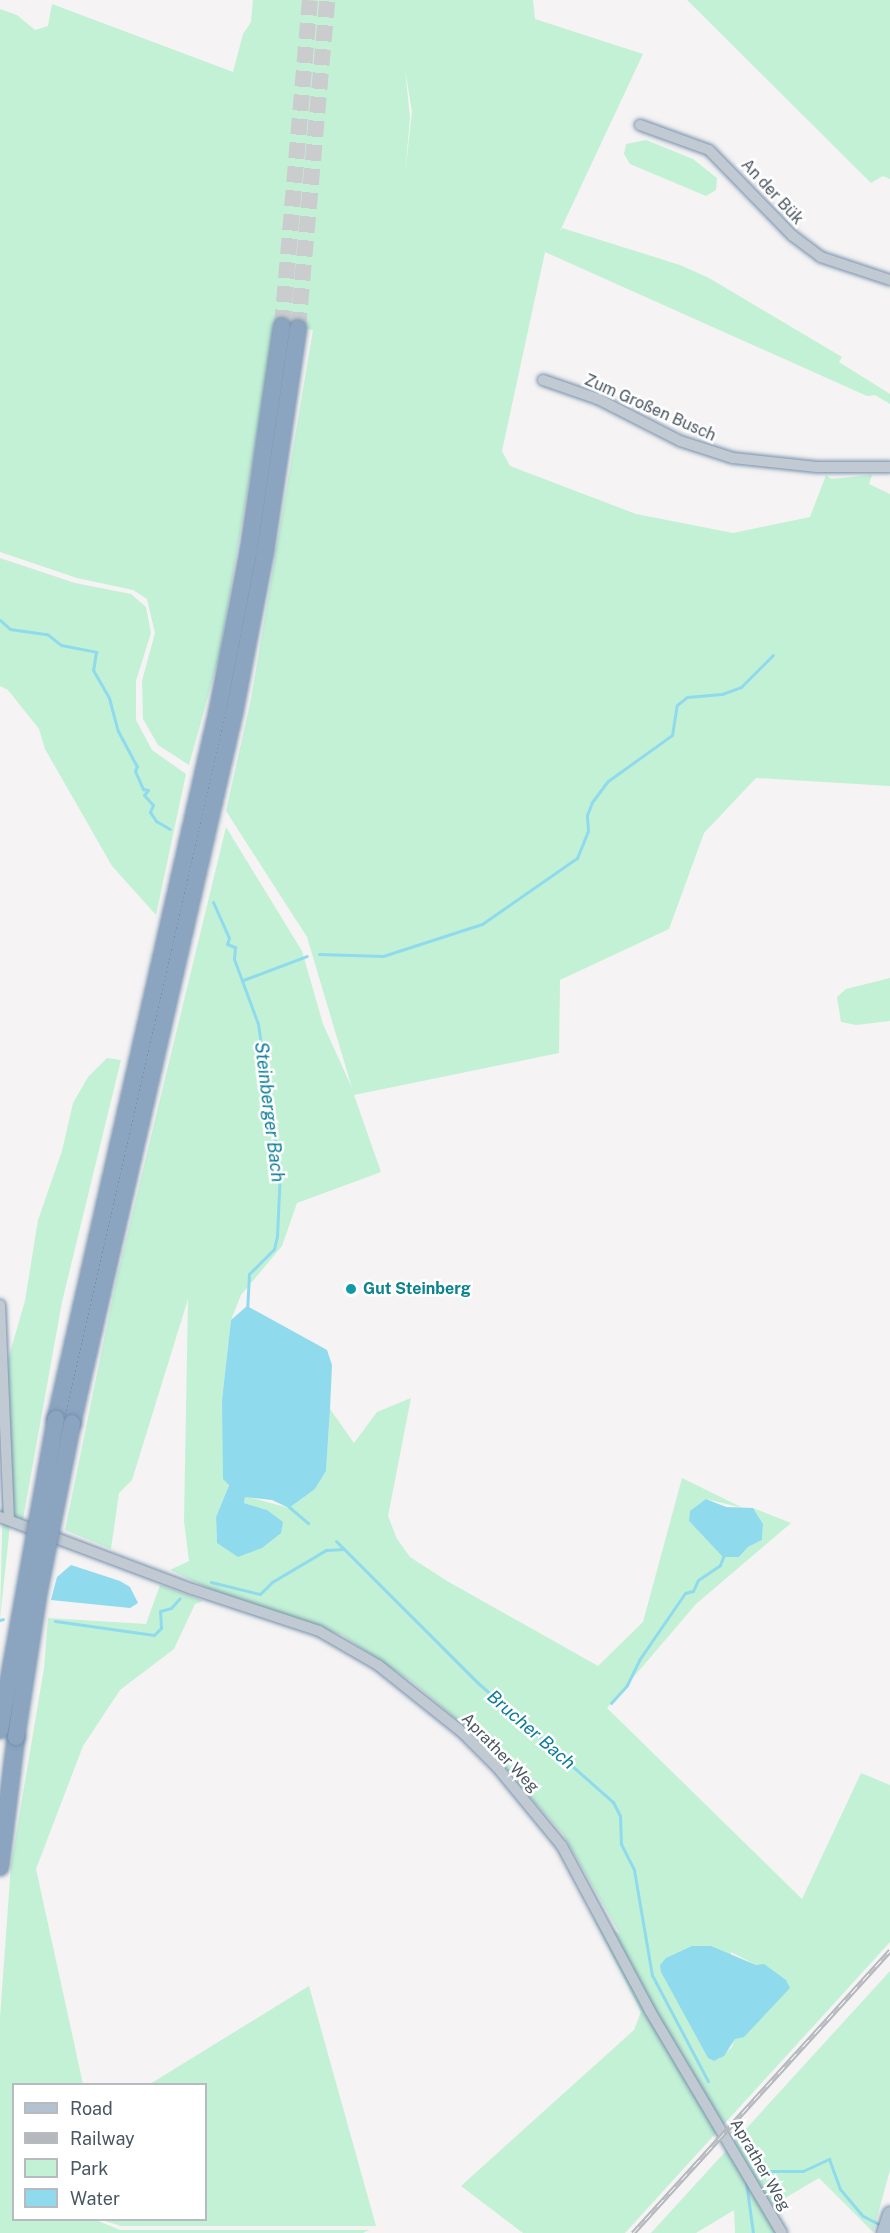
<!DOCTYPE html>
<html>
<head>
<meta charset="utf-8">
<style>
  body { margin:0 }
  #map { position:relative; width:890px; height:2233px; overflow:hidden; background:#f5f3f3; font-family:"Public Sans",sans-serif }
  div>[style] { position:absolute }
  .green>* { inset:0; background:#c3f1d5 }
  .water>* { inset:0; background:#90daee }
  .stream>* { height:3px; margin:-1.5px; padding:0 1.5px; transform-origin:1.5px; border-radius:1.5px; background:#90daee }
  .highway-tunnel>* { height:16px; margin-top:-8px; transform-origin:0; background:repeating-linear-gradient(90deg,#caccce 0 16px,transparent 0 24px) }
  .roads { filter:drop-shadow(0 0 2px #7690ad) drop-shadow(0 0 2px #7690ad) }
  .minor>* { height:10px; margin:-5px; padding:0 5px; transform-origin:5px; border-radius:5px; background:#c1cad2 }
  .major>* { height:14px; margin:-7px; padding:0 7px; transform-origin:7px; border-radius:7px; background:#b3c2d1 }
  .highway>* { height:16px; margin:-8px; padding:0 8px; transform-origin:8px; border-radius:8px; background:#8ba5c1 }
  .rail>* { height:5px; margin-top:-2.5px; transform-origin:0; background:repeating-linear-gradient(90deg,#fff 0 9px,#b5b8bd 0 18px); box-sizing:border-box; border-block:2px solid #b5b8bd }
  .bridges { filter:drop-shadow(0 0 2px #7690ad) drop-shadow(0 0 2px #7690ad) }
  .highway-bridge>* { height:16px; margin:-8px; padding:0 8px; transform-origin:8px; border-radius:8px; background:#8ba5c1 }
  .dots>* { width:16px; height:16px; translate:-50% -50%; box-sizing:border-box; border:3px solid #fff; border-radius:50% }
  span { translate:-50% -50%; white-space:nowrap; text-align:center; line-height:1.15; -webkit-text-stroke:5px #fff; paint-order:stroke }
  .street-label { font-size:16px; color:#4a5661 }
  .culture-label { font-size:16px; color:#0d838f; font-weight:700 }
  .left { translate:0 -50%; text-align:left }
  .water-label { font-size:18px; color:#0c7c9b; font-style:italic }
  .legend { position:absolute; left:12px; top:2083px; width:195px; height:138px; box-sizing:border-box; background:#fff; border:2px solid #b7bbc0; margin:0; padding:8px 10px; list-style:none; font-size:18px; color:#4a5661 }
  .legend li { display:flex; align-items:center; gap:12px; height:30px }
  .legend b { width:30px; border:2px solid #b7bbc0 }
</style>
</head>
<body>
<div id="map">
  <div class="green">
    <i style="clip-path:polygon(evenodd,253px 0,533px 0,535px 19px,643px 54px,559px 233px,562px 228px,680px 265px,709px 278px,842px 357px,839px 362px,890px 394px,890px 404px,875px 395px,867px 396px,545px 252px,502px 451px,510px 466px,636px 514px,733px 533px,810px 517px,826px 475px,831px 479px,872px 475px,869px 484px,890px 494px,890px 786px,756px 778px,704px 833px,669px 929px,560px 980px,559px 1053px,354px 1095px,381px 1172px,297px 1203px,282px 1246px,241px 1295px,231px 1320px,222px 1401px,229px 1484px,216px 1517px,217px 1543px,267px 1510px,244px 1503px,245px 1496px,289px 1508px,315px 1489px,326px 1471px,330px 1409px,354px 1443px,377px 1412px,411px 1398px,388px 1516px,397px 1539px,410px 1557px,447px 1581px,598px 1666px,643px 1622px,682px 1478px,743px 1508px,706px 1499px,689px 1521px,724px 1557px,739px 1557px,748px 1547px,762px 1540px,763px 1524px,753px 1508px,791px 1523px,696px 1604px,607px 1708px,802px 1899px,861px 1773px,890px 1785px,890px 1942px,625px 2233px,523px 2233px,461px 2186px,634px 2030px,641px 2012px,593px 1917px,620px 1934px,563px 1834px,477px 1737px,414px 1683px,342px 1635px,214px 1591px,170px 1570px,189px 1561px,184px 1521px,188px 1299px,132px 1480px,119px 1493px,111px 1549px,65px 1530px,116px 1281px,226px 827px,302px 951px,323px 1024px,352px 1088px,307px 937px,226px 811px,251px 699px,313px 330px,276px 324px,219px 657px,189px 765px,158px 745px,143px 719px,142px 681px,155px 633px,147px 599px,133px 590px,77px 578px,0 552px,0 9px,17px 15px,35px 30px,48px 26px,52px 4px,233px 72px,243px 34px,251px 22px,253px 0,405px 69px,412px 112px,405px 174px,410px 118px,405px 69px,253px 0,731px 1952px,756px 1965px,732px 2047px,718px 2060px,731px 1952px)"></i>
    <i style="clip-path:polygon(687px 0,890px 0,890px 179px,883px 176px,871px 183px)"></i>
    <i style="clip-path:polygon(646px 140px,693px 159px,717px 178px,716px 190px,706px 196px,630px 164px,624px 154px,626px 144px)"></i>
    <i style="clip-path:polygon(0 558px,75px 583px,131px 594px,146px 607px,151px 633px,136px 681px,136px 720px,152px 750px,186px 774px,156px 915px,112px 866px,45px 749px,39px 729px,8px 690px,0 686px)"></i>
    <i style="clip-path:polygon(890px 978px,890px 1021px,856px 1025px,841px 1022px,837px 997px,846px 989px)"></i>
    <i style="clip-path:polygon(107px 1058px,121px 1060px,62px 1302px,23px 1519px,10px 1525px,0 1619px,6px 1366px,25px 1301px,38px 1220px,62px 1151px,73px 1103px,88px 1077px)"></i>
    <i style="clip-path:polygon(160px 1585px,203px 1601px,195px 1604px,174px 1649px,120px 1690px,83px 1746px,36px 1869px,83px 2084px,14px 2084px,14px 2220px,96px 2220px,120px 2230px,369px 2230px,363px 2233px,0 2233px,0 2018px,11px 1865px,44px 1668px,48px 1618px,146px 1624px)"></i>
    <i style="clip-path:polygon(890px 1971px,890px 2170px,873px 2232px,819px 2178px,775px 2204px,781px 2233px,735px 2233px,734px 2210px,696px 2233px,651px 2233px)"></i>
    <i style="clip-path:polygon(309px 1986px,376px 2226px,121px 2226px,102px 2220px,206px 2220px,206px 2084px,150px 2084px)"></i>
  </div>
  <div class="water">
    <i style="clip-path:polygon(247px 1306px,327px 1350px,332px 1365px,330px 1409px,326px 1471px,315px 1489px,289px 1508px,272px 1500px,245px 1497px,244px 1503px,267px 1510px,283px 1522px,281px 1533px,262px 1548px,238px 1557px,217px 1543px,216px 1517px,229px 1485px,223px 1479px,222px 1400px,231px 1320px)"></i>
    <i style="clip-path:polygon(706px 1499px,726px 1507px,753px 1508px,763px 1524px,762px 1540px,748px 1547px,739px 1557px,723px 1557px,689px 1521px,690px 1511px)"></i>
    <i style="clip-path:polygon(71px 1565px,120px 1581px,130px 1587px,138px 1603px,130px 1608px,51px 1600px,57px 1577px)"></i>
    <i style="clip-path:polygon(692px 1946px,711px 1946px,756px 1965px,764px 1964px,786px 1980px,790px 1988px,744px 2037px,735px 2039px,724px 2056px,714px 2061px,708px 2058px,661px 1972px,660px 1965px,666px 1958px)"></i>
  </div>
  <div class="stream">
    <i style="left:0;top:620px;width:13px;rotate:42deg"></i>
    <i style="left:10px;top:629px;width:37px;rotate:8deg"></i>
    <i style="left:47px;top:634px;width:18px;rotate:38deg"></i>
    <i style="left:61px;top:645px;width:36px;rotate:11deg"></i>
    <i style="left:96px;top:652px;width:18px;rotate:99deg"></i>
    <i style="left:93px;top:670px;width:32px;rotate:60deg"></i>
    <i style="left:109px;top:698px;width:34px;rotate:75deg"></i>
    <i style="left:118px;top:731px;width:40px;rotate:62deg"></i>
    <i style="left:137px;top:766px;width:5px;rotate:112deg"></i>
    <i style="left:135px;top:771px;width:20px;rotate:66deg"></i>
    <i style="left:143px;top:789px;width:5px;rotate:11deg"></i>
    <i style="left:148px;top:790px;width:6px;rotate:129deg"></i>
    <i style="left:144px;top:795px;width:13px;rotate:48deg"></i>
    <i style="left:153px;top:805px;width:8px;rotate:113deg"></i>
    <i style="left:150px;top:812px;width:11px;rotate:56deg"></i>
    <i style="left:156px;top:821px;width:16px;rotate:30deg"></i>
    <i style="left:213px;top:902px;width:39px;rotate:66deg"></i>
    <i style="left:229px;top:938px;width:6px;rotate:108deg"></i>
    <i style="left:227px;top:944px;width:9px;rotate:21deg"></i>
    <i style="left:235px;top:947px;width:12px;rotate:95deg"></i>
    <i style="left:234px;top:959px;width:69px;rotate:69.7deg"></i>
    <i style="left:258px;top:1024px;width:148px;rotate:81.4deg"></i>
    <i style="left:280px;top:1170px;width:66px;rotate:92.6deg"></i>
    <i style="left:277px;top:1236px;width:13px;rotate:103deg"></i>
    <i style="left:274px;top:1249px;width:35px;rotate:135deg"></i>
    <i style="left:249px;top:1274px;width:35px;rotate:93deg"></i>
    <i style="left:319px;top:954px;width:64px;rotate:1.8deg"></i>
    <i style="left:383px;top:956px;width:104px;rotate:-17.9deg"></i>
    <i style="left:482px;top:924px;width:116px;rotate:-34.8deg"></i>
    <i style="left:577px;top:858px;width:29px;rotate:-68deg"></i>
    <i style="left:588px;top:831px;width:16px;rotate:-94deg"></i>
    <i style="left:587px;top:815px;width:14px;rotate:-69deg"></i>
    <i style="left:592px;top:802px;width:26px;rotate:-53deg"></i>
    <i style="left:608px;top:781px;width:79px;rotate:-35.7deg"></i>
    <i style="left:672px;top:735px;width:30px;rotate:-81deg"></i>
    <i style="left:677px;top:705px;width:13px;rotate:-39deg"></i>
    <i style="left:687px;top:697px;width:35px;rotate:-5deg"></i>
    <i style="left:722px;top:694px;width:20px;rotate:-20deg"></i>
    <i style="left:741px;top:687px;width:45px;rotate:-45deg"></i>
    <i style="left:243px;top:980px;width:68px;rotate:-20.6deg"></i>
    <i style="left:289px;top:1507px;width:25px;rotate:40deg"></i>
    <i style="left:336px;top:1541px;width:201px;rotate:45deg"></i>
    <i style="left:478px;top:1683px;width:180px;rotate:41.4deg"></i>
    <i style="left:613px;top:1802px;width:16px;rotate:63deg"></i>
    <i style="left:620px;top:1816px;width:28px;rotate:88deg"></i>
    <i style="left:621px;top:1844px;width:29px;rotate:63deg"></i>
    <i style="left:634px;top:1870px;width:107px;rotate:80.3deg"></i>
    <i style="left:652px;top:1975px;width:120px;rotate:62.2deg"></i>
    <i style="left:211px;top:1582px;width:50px;rotate:13.8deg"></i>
    <i style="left:260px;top:1594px;width:17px;rotate:-45deg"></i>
    <i style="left:272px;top:1582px;width:63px;rotate:-30.7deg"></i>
    <i style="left:326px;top:1550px;width:18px;rotate:-3deg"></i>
    <i style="left:0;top:1620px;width:3px;rotate:-18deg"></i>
    <i style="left:55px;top:1621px;width:100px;rotate:8deg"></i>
    <i style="left:154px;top:1635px;width:10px;rotate:-45deg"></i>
    <i style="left:161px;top:1628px;width:17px;rotate:-93deg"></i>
    <i style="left:160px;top:1611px;width:11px;rotate:-15deg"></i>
    <i style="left:171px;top:1608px;width:13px;rotate:-48deg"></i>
    <i style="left:611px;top:1703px;width:24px;rotate:-48deg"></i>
    <i style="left:627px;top:1685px;width:28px;rotate:-64deg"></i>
    <i style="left:639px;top:1660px;width:81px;rotate:-55.5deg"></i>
    <i style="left:685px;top:1593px;width:8px;rotate:-14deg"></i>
    <i style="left:693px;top:1591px;width:12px;rotate:-66deg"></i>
    <i style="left:698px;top:1580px;width:27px;rotate:-34deg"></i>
    <i style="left:720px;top:1565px;width:9px;rotate:-69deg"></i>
    <i style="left:764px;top:2171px;width:39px"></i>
    <i style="left:803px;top:2171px;width:29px;rotate:-25deg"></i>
    <i style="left:829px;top:2159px;width:32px;rotate:70deg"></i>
    <i style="left:840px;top:2189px;width:35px;rotate:50deg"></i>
    <i style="left:863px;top:2216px;width:20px;rotate:27deg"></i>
    <i style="left:746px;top:2182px;width:51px;rotate:82.2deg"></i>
  </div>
  <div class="highway-tunnel">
    <i style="left:282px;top:326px;width:327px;rotate:-85.1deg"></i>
    <i style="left:298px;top:328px;width:329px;rotate:-84.9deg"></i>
  </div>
  <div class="roads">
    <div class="minor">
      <i style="left:640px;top:125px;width:73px;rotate:19.9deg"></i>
      <i style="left:709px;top:150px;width:120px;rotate:45.7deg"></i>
      <i style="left:793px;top:236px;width:35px;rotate:37deg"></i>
      <i style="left:821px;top:257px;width:73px;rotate:18.4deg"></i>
      <i style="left:543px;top:380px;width:58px;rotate:19.1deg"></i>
      <i style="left:598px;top:399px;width:92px;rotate:27.1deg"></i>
      <i style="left:680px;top:441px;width:56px;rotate:17.8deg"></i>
      <i style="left:733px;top:458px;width:84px;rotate:6.1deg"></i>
      <i style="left:817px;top:467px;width:73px"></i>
      <i style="left:0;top:1305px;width:214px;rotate:87.6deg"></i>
      <i style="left:0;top:1517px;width:205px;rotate:20.6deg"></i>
      <i style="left:192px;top:1589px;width:134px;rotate:18.3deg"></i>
      <i style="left:319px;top:1631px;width:68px;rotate:30deg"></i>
      <i style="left:378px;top:1665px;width:107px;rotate:38.6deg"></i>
      <i style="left:462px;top:1732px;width:49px;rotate:45deg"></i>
      <i style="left:497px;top:1767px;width:102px;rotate:50.6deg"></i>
      <i style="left:562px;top:1846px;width:187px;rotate:61.9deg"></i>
      <i style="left:650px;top:2011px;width:258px;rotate:59.3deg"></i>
    </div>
    <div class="major">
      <i style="left:884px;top:2233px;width:20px;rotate:-72deg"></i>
    </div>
    <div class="highway">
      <i style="left:56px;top:1419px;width:727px;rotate:-77.13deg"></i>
      <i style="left:218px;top:710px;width:164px;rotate:-79.1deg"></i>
      <i style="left:249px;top:549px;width:225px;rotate:-81.6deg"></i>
      <i style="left:72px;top:1423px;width:728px;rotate:-77.15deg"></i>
      <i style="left:234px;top:713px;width:164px;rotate:-79.1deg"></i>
      <i style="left:265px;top:552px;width:226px;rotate:-81.6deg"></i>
      <i style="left:0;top:1867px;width:131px;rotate:-83deg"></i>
    </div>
  </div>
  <div class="rail">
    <i style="left:633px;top:2233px;width:382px;rotate:-47.7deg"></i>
  </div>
  <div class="bridges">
    <div class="highway-bridge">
      <i style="left:0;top:1730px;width:316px;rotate:-79.8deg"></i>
      <i style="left:16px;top:1737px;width:144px;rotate:-81.2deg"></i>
      <i style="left:38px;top:1595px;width:175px;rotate:-78.8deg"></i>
    </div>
  </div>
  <div class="dots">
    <i style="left:351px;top:1289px;background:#0f9aa8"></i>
  </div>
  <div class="street-label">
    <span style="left:772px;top:192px;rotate:47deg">An der Bük</span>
    <span style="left:650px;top:408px;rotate:24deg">Zum Großen Busch</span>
    <span style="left:500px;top:1753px;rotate:46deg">Aprather Weg</span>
    <span style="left:760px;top:2165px;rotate:60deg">Aprather Weg</span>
  </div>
  <div class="culture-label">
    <span class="left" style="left:363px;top:1289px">Gut Steinberg</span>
  </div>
  <div class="water-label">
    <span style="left:269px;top:1112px;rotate:83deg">Steinberger Bach</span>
    <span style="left:531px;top:1730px;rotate:41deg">Brucher Bach</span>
  </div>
  <ul class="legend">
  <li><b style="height:8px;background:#b3c2d1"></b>Road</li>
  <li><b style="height:8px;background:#b5b8bd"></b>Railway</li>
  <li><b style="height:16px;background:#c3f1d5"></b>Park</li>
  <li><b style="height:16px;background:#90daee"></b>Water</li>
  </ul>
</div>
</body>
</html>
